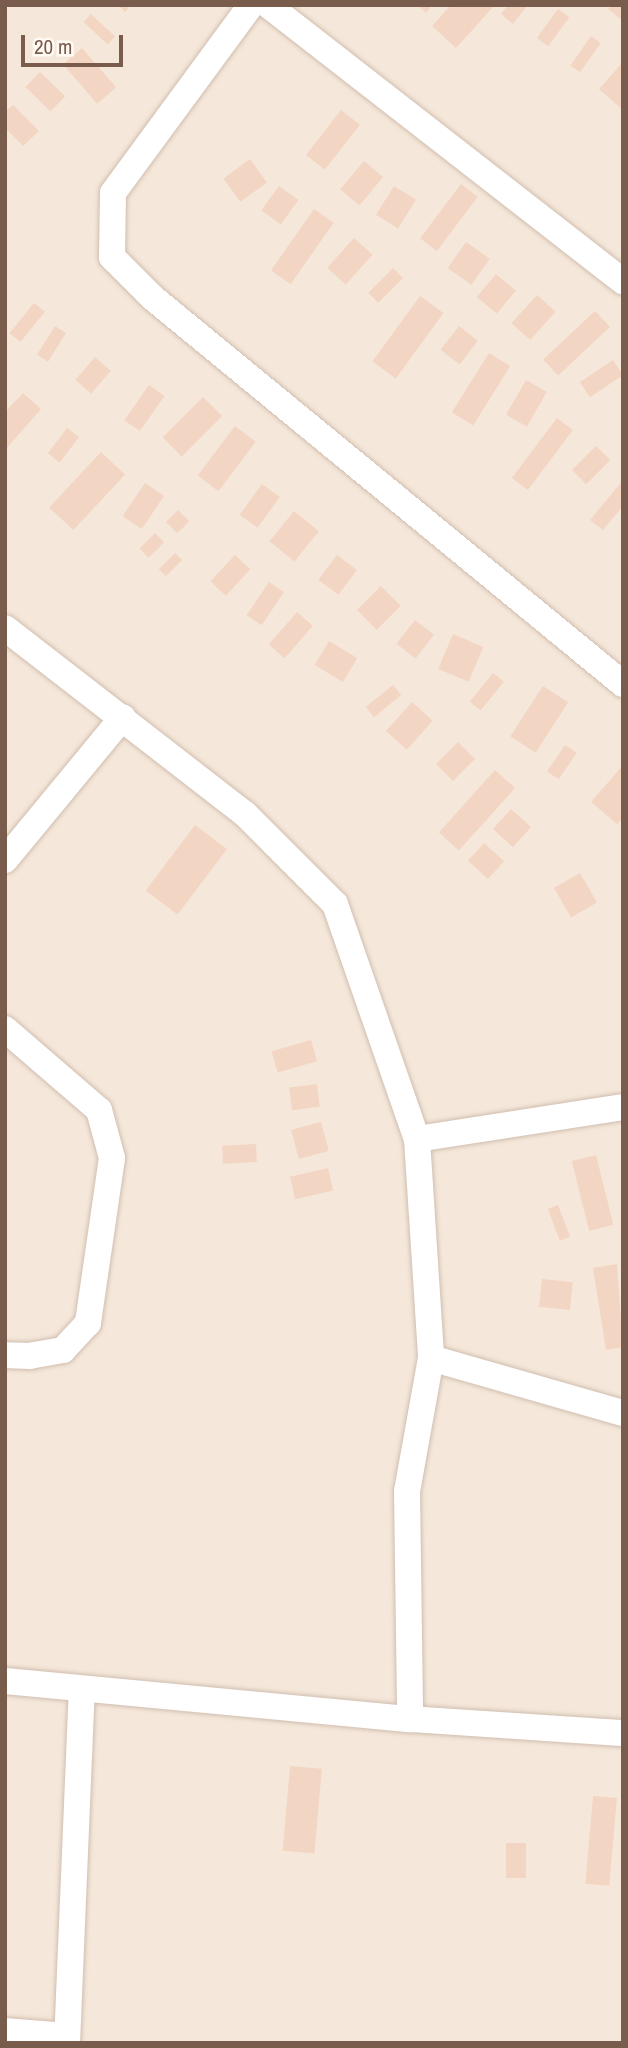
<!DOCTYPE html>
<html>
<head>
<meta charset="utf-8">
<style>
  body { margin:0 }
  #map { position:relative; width:628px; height:2048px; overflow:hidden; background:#fdf6ec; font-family:"Archivo Narrow",sans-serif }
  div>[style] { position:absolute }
  .residential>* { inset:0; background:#f5e8da }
  .building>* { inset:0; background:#f3d5c3; transform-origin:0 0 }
  .roads { filter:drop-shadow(0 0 2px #d1beb0) drop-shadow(0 0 2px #d1beb0) }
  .minor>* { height:26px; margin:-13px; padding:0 13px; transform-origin:13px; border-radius:13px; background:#fff }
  span { translate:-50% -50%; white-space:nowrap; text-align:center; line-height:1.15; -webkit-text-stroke:5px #fffaf3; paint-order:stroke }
  .frame { position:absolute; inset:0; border:7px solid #7a5c4d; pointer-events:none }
  .scale { position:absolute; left:21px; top:35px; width:102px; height:32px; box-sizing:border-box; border:4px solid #7a5c4d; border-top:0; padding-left:9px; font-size:21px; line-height:24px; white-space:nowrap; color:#7a5c4d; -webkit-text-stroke:5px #fffaf3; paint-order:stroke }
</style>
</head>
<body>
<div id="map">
  <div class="residential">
    <i style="clip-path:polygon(10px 5px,623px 5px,623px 2043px,5px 2043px,5px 12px)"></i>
  </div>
  <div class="building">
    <i style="clip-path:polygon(118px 5px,131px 5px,125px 12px)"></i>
    <i style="clip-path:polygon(417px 5px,432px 5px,426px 13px)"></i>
    <i style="clip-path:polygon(451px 5px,495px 5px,456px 48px,432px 26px)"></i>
    <i style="clip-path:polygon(508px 5px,528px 5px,513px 24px,501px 14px)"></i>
    <i style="clip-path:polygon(612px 5px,623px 5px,623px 21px,608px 9px)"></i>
    <i style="left:558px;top:9px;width:14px;height:36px;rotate:36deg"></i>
    <i style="left:91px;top:14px;width:33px;height:11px;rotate:43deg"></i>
    <i style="left:591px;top:36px;width:12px;height:36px;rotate:35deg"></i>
    <i style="left:82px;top:48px;width:52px;height:25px;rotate:49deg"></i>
    <i style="clip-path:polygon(623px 62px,623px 110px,599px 89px)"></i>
    <i style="left:40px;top:72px;width:35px;height:21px;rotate:44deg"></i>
    <i style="clip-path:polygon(13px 105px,39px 131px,23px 146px,5px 128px,5px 112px)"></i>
    <i style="left:341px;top:110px;width:24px;height:57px;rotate:38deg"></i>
    <i style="left:250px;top:159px;width:29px;height:33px;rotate:54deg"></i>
    <i style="left:364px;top:161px;width:25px;height:37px;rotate:40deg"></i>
    <i style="left:461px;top:184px;width:21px;height:68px;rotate:37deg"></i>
    <i style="left:279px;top:186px;width:24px;height:30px;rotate:36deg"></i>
    <i style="left:394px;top:186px;width:26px;height:34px;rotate:32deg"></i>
    <i style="left:314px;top:209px;width:24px;height:75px;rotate:35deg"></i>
    <i style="left:354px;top:238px;width:25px;height:40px;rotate:42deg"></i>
    <i style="left:466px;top:242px;width:29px;height:32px;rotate:35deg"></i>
    <i style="left:393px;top:268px;width:14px;height:35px;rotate:45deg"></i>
    <i style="left:496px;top:274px;width:26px;height:30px;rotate:40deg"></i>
    <i style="left:537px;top:295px;width:25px;height:38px;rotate:42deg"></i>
    <i style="left:420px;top:296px;width:29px;height:81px;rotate:36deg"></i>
    <i style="left:34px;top:303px;width:14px;height:39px;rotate:39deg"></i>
    <i style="left:595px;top:311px;width:22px;height:71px;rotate:47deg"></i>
    <i style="left:55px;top:326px;width:13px;height:34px;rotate:32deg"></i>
    <i style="left:459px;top:326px;width:24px;height:30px;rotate:38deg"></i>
    <i style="left:489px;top:353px;width:25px;height:70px;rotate:32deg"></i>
    <i style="left:95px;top:357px;width:21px;height:30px;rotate:41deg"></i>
    <i style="left:613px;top:360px;width:18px;height:40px;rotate:56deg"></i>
    <i style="left:526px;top:380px;width:24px;height:40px;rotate:30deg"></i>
    <i style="left:149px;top:385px;width:19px;height:43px;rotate:35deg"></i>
    <i style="clip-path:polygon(23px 393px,41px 409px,5px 450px,5px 412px)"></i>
    <i style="left:203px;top:397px;width:27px;height:57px;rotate:45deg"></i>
    <i style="left:557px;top:418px;width:20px;height:75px;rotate:37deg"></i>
    <i style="left:235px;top:426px;width:26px;height:62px;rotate:37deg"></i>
    <i style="left:67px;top:428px;width:15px;height:32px;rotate:37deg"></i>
    <i style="left:596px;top:446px;width:20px;height:34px;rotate:45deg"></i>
    <i style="left:101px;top:452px;width:33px;height:76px;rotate:43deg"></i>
    <i style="clip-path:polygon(623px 480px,623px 506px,603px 530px,590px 520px)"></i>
    <i style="left:145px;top:483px;width:23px;height:40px;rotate:34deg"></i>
    <i style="left:262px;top:484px;width:22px;height:38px;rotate:36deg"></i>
    <i style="left:178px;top:510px;width:16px;height:17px;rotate:45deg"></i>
    <i style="left:294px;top:511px;width:32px;height:39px;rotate:39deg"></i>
    <i style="left:155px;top:533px;width:13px;height:22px;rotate:45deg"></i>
    <i style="left:175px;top:553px;width:10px;height:23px;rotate:45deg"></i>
    <i style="left:235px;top:555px;width:21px;height:36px;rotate:43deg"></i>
    <i style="left:337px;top:555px;width:25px;height:31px;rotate:37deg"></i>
    <i style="left:269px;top:582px;width:18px;height:40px;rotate:34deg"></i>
    <i style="left:381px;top:586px;width:28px;height:34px;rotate:45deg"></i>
    <i style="left:297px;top:612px;width:21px;height:43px;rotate:41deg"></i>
    <i style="left:415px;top:620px;width:24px;height:30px;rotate:38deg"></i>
    <i style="left:453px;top:634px;width:33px;height:38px;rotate:23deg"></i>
    <i style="left:329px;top:641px;width:33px;height:28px;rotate:31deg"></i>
    <i style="left:493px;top:673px;width:14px;height:37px;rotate:39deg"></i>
    <i style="left:393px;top:685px;width:13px;height:35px;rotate:51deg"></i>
    <i style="left:543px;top:686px;width:30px;height:60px;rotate:33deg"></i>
    <i style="left:412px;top:702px;width:28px;height:39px;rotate:42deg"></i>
    <i style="left:458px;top:742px;width:24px;height:31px;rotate:45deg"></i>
    <i style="left:565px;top:745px;width:14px;height:32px;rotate:34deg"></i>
    <i style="clip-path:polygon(623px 765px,623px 818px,617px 824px,591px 802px)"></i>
    <i style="left:495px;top:770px;width:27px;height:84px;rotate:42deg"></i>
    <i style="left:511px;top:809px;width:27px;height:27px;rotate:42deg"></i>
    <i style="left:195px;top:825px;width:40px;height:82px;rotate:37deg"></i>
    <i style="left:484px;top:843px;width:27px;height:24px;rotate:42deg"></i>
    <i style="left:580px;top:873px;width:34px;height:30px;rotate:60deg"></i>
    <i style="left:311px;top:1040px;width:22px;height:41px;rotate:74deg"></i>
    <i style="left:317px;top:1084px;width:23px;height:28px;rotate:83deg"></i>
    <i style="left:321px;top:1122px;width:30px;height:31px;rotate:75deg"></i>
    <i style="left:256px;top:1144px;width:18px;height:34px;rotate:87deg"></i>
    <i style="left:596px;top:1155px;width:72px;height:25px;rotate:76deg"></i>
    <i style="left:328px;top:1168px;width:23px;height:39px;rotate:77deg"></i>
    <i style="left:558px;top:1205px;width:34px;height:11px;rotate:69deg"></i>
    <i style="clip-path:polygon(617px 1264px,623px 1347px,606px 1350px,593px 1268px)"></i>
    <i style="left:542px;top:1279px;width:31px;height:28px;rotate:6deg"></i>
    <i style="left:290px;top:1766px;width:32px;height:85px;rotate:5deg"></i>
    <i style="left:593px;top:1796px;width:24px;height:88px;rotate:5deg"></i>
    <i style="left:506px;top:1843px;width:20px;height:35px"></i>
  </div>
  <div class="roads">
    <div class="minor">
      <i style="left:251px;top:5px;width:233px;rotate:126.3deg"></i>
      <i style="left:113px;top:193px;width:64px;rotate:90.9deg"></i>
      <i style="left:112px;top:257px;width:58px;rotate:45deg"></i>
      <i style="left:153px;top:298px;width:608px;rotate:39.4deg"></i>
      <i style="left:268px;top:5px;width:450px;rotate:37.9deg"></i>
      <i style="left:5px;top:628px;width:304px;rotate:37.8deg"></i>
      <i style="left:245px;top:814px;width:127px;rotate:45deg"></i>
      <i style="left:335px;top:904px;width:249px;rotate:70.8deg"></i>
      <i style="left:417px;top:1139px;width:219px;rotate:86.3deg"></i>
      <i style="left:431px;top:1358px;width:135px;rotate:100.2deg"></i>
      <i style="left:407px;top:1491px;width:228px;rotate:89.2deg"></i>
      <i style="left:5px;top:860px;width:185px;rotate:-50.5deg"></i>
      <i style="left:5px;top:1029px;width:124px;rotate:40.8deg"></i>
      <i style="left:99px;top:1110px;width:50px;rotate:74.8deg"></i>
      <i style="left:112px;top:1158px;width:167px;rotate:98.3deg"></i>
      <i style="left:88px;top:1323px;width:37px;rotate:133deg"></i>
      <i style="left:63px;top:1350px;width:34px;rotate:170deg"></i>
      <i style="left:30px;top:1356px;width:25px;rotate:-178deg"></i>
      <i style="left:417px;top:1139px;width:208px;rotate:-8.8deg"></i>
      <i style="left:431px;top:1358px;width:200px;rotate:16deg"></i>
      <i style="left:5px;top:1681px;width:407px;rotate:5.4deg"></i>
      <i style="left:410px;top:1719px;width:213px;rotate:3.8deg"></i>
      <i style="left:5px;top:2031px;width:62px;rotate:4.6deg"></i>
      <i style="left:67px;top:2043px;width:352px;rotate:-87.6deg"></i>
    </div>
  </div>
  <div class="frame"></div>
  <div class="scale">20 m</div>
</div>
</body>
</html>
